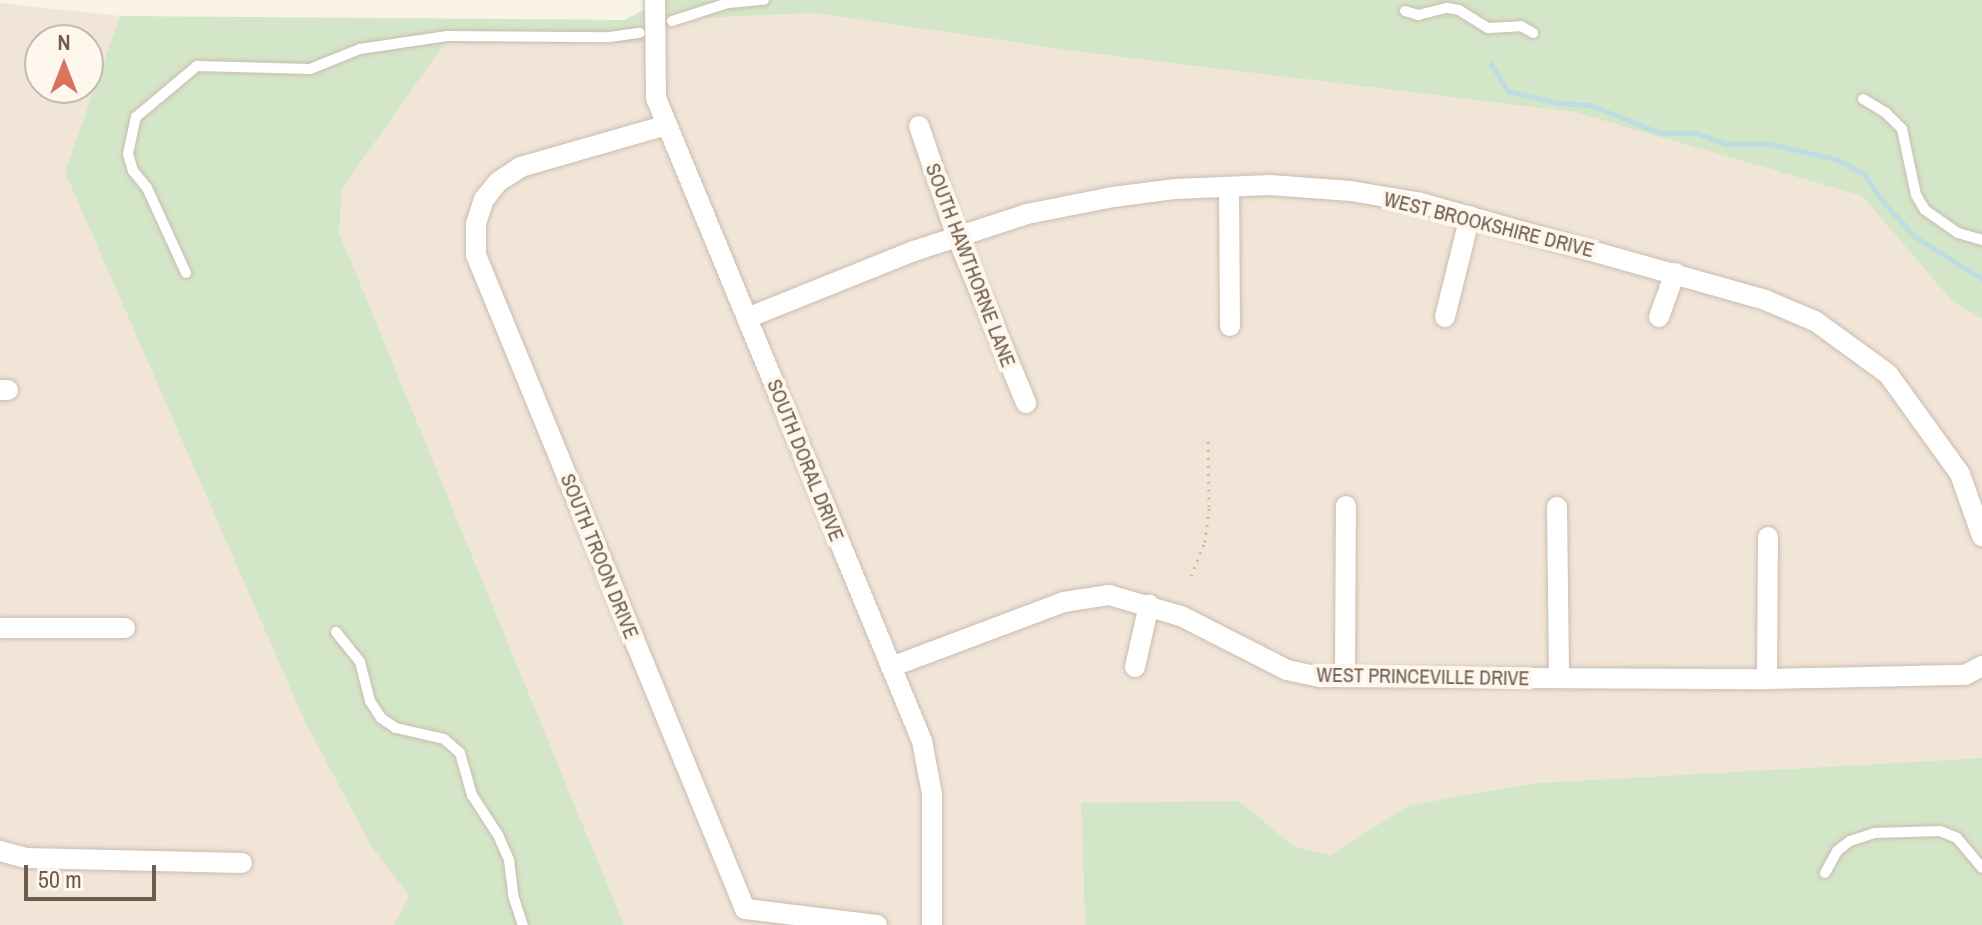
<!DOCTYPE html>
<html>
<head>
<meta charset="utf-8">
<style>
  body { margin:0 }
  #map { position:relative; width:1982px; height:925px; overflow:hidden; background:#faf3e8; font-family:"Archivo Narrow",sans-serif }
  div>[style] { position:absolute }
  .residential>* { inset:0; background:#f1e5d7 }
  .green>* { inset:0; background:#d4e6c8 }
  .stream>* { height:5px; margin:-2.5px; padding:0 2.5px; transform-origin:2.5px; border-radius:2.5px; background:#bedde2 }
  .path>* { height:3px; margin-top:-1.5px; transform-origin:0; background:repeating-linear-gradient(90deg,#d1b6a6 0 2px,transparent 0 8px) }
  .roads { filter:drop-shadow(0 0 2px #cbbbaf) drop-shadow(0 0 2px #cbbbaf) }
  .lane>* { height:10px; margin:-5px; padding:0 5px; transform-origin:5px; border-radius:5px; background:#fff }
  .street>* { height:20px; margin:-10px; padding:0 10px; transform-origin:10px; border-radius:10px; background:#fff }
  span { translate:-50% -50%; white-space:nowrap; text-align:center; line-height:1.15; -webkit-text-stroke:8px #fdf7ee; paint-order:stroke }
  .street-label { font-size:20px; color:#715b4f }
  .north { position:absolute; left:24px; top:24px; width:80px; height:80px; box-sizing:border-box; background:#fdf7ee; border:2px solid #c5b9ae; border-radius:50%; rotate:0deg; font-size:22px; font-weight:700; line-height:32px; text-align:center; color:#715b4f }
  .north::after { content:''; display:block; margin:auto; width:28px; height:36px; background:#d6755b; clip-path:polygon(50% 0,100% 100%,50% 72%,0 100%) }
  .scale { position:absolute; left:24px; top:865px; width:132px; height:36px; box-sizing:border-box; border:4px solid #715b4f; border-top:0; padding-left:10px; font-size:24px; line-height:28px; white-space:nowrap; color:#715b4f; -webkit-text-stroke:6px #fdf7ee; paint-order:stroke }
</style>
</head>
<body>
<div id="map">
  <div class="residential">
    <i style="clip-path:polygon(evenodd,0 3px,120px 16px,66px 173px,305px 722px,371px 846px,409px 896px,394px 925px,0 925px,0 3px,40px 40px,88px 40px,88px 88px,40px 88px,40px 40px)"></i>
    <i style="clip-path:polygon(815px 13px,1088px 53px,1574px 112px,1862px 196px,1952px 301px,1982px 319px,1982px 758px,1537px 783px,1409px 805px,1331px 855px,1295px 847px,1239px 801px,1081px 804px,1085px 925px,624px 925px,339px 232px,342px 189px,445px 43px,641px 43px,677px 19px)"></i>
  </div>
  <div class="green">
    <i style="clip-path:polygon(664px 0,1982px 0,1982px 319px,1952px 301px,1862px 196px,1574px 112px,1088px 53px,815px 13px,677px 19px,641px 43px,445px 43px,342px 189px,339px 232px,624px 925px,394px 925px,409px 896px,371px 846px,305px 722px,65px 172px,120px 16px,624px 20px)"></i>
    <i style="clip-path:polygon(1982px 758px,1982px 925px,1085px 925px,1081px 803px,1239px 801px,1295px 847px,1331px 855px,1409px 805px,1537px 783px)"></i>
  </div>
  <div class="stream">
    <i style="left:1491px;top:64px;width:32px;rotate:58deg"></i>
    <i style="left:1508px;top:91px;width:51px;rotate:13.5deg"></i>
    <i style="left:1558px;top:103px;width:32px;rotate:4deg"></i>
    <i style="left:1590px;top:105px;width:75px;rotate:21.8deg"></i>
    <i style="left:1660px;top:133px;width:36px"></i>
    <i style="left:1696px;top:133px;width:33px;rotate:20deg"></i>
    <i style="left:1727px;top:144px;width:43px"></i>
    <i style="left:1770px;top:144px;width:68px;rotate:12.8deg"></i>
    <i style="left:1836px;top:159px;width:32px;rotate:28deg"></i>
    <i style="left:1864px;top:174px;width:29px;rotate:56deg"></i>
    <i style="left:1880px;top:198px;width:51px;rotate:48.2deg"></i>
    <i style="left:1914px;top:236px;width:80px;rotate:32.3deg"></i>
  </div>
  <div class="path">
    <i style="left:1191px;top:576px;width:37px;rotate:-68deg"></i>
    <i style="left:1205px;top:542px;width:35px;rotate:-83deg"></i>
    <i style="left:1209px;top:507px;width:69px;rotate:-90.8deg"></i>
  </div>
  <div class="roads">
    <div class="lane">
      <i style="left:1405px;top:11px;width:14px;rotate:17deg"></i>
      <i style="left:1418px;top:15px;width:30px;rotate:-14deg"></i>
      <i style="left:1447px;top:8px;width:12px;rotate:9deg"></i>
      <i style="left:1459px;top:10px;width:34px;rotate:32deg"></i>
      <i style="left:1488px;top:28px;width:33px;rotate:-3deg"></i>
      <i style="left:1521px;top:26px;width:14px;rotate:30deg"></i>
      <i style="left:672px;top:21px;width:59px;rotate:-17.8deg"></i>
      <i style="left:728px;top:3px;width:36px;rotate:-5deg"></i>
      <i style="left:1863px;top:99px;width:27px;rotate:31deg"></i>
      <i style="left:1886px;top:113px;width:23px;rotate:45deg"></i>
      <i style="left:1902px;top:129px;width:67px;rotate:78deg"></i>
      <i style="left:1916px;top:195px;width:17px;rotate:59deg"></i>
      <i style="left:1925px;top:210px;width:40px;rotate:34.9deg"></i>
      <i style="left:1958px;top:233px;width:25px;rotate:16deg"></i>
      <i style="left:186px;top:273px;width:94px;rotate:-114.6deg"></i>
      <i style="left:147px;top:188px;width:22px;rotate:-129deg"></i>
      <i style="left:133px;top:171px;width:18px;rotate:-106deg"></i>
      <i style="left:128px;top:154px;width:38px;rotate:-78deg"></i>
      <i style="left:136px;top:117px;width:80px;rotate:-39.9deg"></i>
      <i style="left:197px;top:66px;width:113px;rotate:1.5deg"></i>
      <i style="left:310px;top:69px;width:54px;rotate:-21.8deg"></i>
      <i style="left:360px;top:49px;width:88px;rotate:-8.5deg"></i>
      <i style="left:447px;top:36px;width:163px;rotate:0.4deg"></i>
      <i style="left:610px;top:37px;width:30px;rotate:-8deg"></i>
      <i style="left:336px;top:632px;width:38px;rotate:51deg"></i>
      <i style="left:360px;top:662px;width:40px;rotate:75.6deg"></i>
      <i style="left:370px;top:701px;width:20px;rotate:57deg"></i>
      <i style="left:381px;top:718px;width:18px;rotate:34deg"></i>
      <i style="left:396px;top:728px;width:49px;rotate:12.9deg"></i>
      <i style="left:444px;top:739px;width:21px;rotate:41deg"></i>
      <i style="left:460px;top:753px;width:44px;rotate:74.1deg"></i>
      <i style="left:472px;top:795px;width:48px;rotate:57deg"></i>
      <i style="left:498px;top:835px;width:27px;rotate:66deg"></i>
      <i style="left:509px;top:860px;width:35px;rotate:83deg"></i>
      <i style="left:513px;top:895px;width:32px;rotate:72deg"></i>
      <i style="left:1825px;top:873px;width:25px;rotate:-61deg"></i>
      <i style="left:1837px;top:851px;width:16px;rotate:-38deg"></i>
      <i style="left:1850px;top:841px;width:26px;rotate:-18deg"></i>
      <i style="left:1875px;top:833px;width:65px;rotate:-1.8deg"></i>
      <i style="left:1940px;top:831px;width:18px;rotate:22deg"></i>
      <i style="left:1957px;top:838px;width:39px;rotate:50deg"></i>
    </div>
    <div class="street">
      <i style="left:655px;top:0;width:98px;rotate:89.4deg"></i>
      <i style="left:656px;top:98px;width:696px;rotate:67.53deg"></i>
      <i style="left:922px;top:741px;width:54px;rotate:79.3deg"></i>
      <i style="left:932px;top:794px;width:131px;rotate:90deg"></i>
      <i style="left:667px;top:125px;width:152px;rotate:164deg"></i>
      <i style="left:521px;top:167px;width:27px;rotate:147deg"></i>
      <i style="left:498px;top:182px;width:22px;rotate:129deg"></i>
      <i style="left:484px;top:199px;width:26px;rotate:108deg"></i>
      <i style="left:476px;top:224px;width:31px;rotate:90deg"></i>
      <i style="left:476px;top:255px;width:707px;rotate:67.64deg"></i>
      <i style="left:919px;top:126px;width:117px;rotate:71.1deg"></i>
      <i style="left:957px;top:237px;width:180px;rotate:67.4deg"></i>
      <i style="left:1229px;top:187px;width:139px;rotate:89.6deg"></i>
      <i style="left:1445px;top:317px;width:104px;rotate:-76.1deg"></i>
      <i style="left:1659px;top:317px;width:47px;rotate:-70deg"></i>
      <i style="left:747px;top:318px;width:180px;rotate:-21.9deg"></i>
      <i style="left:914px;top:251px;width:119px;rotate:-18.1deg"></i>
      <i style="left:1027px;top:214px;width:88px;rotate:-11.2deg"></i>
      <i style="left:1113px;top:197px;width:63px;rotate:-7.4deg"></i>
      <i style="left:1175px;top:189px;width:95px;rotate:-2.4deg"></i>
      <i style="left:1270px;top:185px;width:81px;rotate:4.2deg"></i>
      <i style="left:1351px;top:191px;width:71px;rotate:9.7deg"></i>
      <i style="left:1421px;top:203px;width:357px;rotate:15.7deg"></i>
      <i style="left:1765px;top:300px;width:54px;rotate:22.8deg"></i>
      <i style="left:1815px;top:321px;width:90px;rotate:36deg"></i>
      <i style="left:1888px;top:374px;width:123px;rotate:54.2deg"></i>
      <i style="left:1960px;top:474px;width:66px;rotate:70.5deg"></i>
      <i style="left:0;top:390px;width:8px"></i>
      <i style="left:1557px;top:507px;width:171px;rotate:89.3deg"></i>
      <i style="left:0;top:628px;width:125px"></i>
      <i style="left:891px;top:667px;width:185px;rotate:-20.6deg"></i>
      <i style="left:1064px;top:602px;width:46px;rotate:-8.8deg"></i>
      <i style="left:1109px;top:595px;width:75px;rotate:16.3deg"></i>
      <i style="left:1181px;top:616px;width:119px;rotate:27deg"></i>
      <i style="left:1287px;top:670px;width:35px;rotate:12deg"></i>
      <i style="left:1321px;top:677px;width:446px;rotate:0.3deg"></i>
      <i style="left:1767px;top:679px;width:198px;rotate:-1.2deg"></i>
      <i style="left:1965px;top:675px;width:19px;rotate:-28deg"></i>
      <i style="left:1135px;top:667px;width:64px;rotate:-77.3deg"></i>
      <i style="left:1345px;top:677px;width:171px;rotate:-89.7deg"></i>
      <i style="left:1767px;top:679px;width:142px;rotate:-89.6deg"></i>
      <i style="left:0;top:851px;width:27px;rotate:15deg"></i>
      <i style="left:26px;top:858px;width:216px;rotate:1.3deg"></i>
      <i style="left:745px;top:909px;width:133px;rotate:6.9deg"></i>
    </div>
  </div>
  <div class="street-label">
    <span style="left:1489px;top:224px;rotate:14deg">WEST BROOKSHIRE DRIVE</span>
    <span style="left:971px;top:265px;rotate:69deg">SOUTH HAWTHORNE LANE</span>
    <span style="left:806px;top:460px;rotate:68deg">SOUTH DORAL DRIVE</span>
    <span style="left:600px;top:556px;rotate:68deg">SOUTH TROON DRIVE</span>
    <span style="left:1423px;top:676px;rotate:1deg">WEST PRINCEVILLE DRIVE</span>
  </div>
  <div class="north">N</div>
  <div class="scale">50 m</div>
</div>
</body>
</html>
